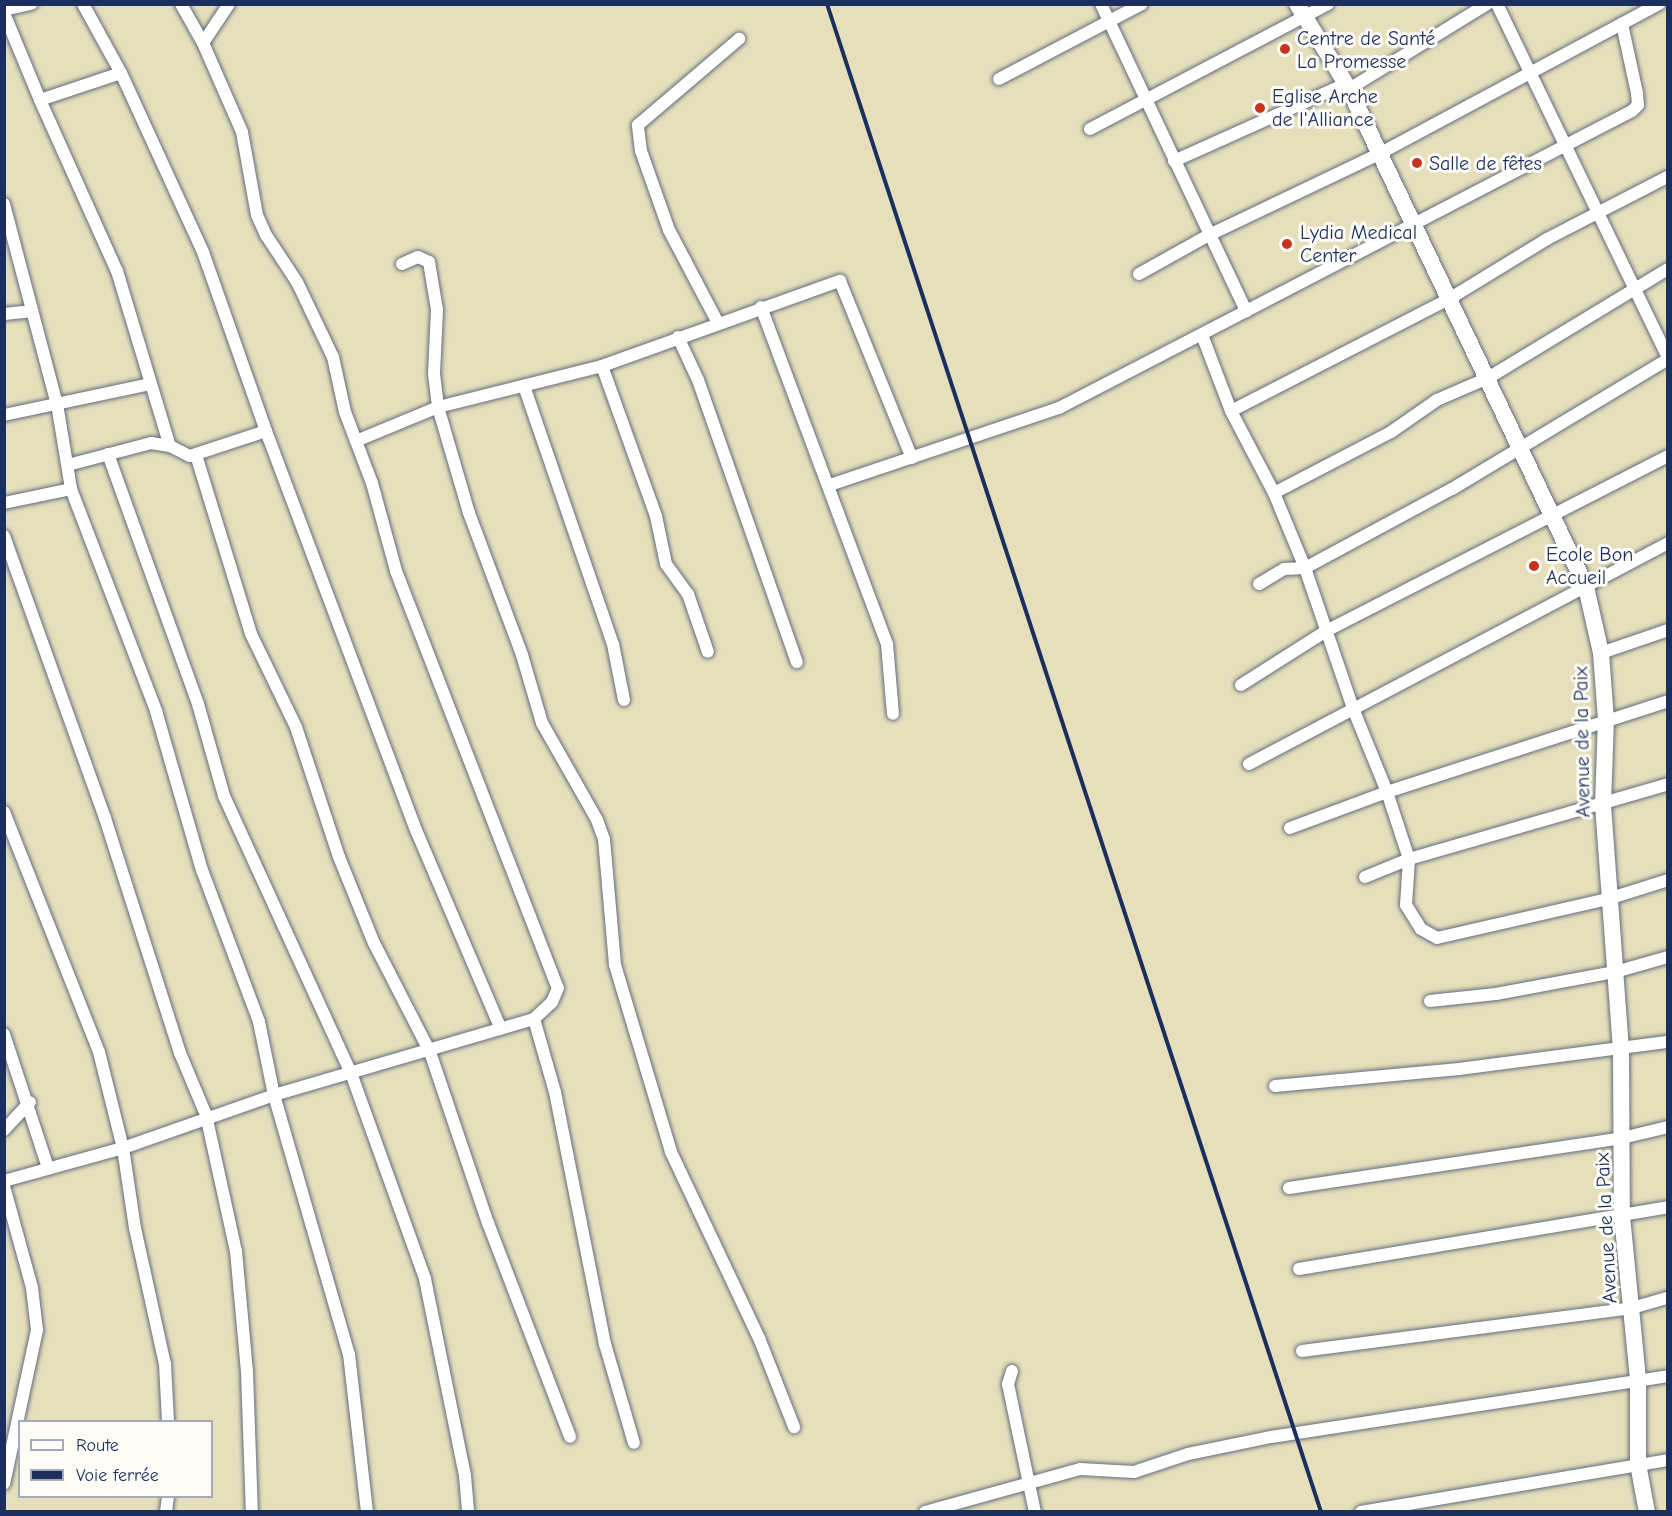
<!DOCTYPE html>
<html>
<head>
<meta charset="utf-8">
<style>
  body { margin:0 }
  #map { position:relative; width:1672px; height:1516px; overflow:hidden; background:#e6dfbb; font-family:"Comic Neue",sans-serif }
  div>[style] { position:absolute }
  .roads { filter:drop-shadow(0 0 2px #626d7f) drop-shadow(0 0 2px #626d7f) }
  .street>* { height:12px; margin:-6px; padding:0 6px; transform-origin:6px; border-radius:6px; background:#fff }
  .secondary>* { height:16px; margin:-8px; padding:0 8px; transform-origin:8px; border-radius:8px; background:#fff }
  .rail>* { height:4px; margin:-2px; padding:0 2px; transform-origin:2px; border-radius:2px; background:#1b2f5e }
  .dots>* { width:16px; height:16px; translate:-50% -50%; box-sizing:border-box; border:3px solid #fdfcf7; border-radius:50% }
  span { translate:-50% -50%; white-space:nowrap; text-align:center; line-height:1.15; -webkit-text-stroke:6px #fdfcf7; paint-order:stroke }
  .poi-label { font-size:20px; color:#1b2f5e }
  .left { translate:0 -50%; text-align:left }
  .street-label { font-size:20px; color:#1b2f5e }
  .frame { position:absolute; inset:0; border:6px solid #1b2f5e; pointer-events:none }
  .legend { position:absolute; left:18px; top:1420px; width:195px; height:78px; box-sizing:border-box; background:#fdfcf7; border:2px solid #a3aaba; margin:0; padding:8px 10px; list-style:none; font-size:18px; color:#1b2f5e }
  .legend li { display:flex; align-items:center; gap:12px; height:30px }
  .legend b { width:30px; border:2px solid #a3aaba }
</style>
</head>
<body>
<div id="map">
  <div class="roads">
    <div class="street">
      <i style="left:83px;top:4px;width:79px;rotate:61.2deg"></i>
      <i style="left:121px;top:73px;width:197px;rotate:65.4deg"></i>
      <i style="left:203px;top:252px;width:198px;rotate:70.6deg"></i>
      <i style="left:269px;top:439px;width:418px;rotate:69.4deg"></i>
      <i style="left:416px;top:830px;width:216px;rotate:66.9deg"></i>
      <i style="left:181px;top:4px;width:45px;rotate:60.6deg"></i>
      <i style="left:203px;top:43px;width:97px;rotate:66.3deg"></i>
      <i style="left:242px;top:132px;width:84px;rotate:79.8deg"></i>
      <i style="left:257px;top:215px;width:22px;rotate:66deg"></i>
      <i style="left:266px;top:235px;width:56px;rotate:56.6deg"></i>
      <i style="left:297px;top:282px;width:83px;rotate:64.4deg"></i>
      <i style="left:333px;top:357px;width:56px;rotate:77.7deg"></i>
      <i style="left:345px;top:412px;width:76px;rotate:69.2deg"></i>
      <i style="left:372px;top:483px;width:91px;rotate:74.7deg"></i>
      <i style="left:396px;top:571px;width:447px;rotate:68.8deg"></i>
      <i style="left:558px;top:988px;width:15px;rotate:113deg"></i>
      <i style="left:552px;top:1002px;width:25px;rotate:137deg"></i>
      <i style="left:534px;top:1019px;width:76px;rotate:74deg"></i>
      <i style="left:555px;top:1092px;width:257px;rotate:78.8deg"></i>
      <i style="left:605px;top:1344px;width:103px;rotate:73.7deg"></i>
      <i style="left:1101px;top:4px;width:340px;rotate:64.7deg"></i>
      <i style="left:1497px;top:4px;width:393px;rotate:64.2deg"></i>
      <i style="left:4px;top:10px;width:28px;rotate:-13deg"></i>
      <i style="left:4px;top:13px;width:94px;rotate:67.5deg"></i>
      <i style="left:203px;top:43px;width:47px;rotate:-56.3deg"></i>
      <i style="left:121px;top:73px;width:85px;rotate:161.6deg"></i>
      <i style="left:40px;top:100px;width:188px;rotate:65.8deg"></i>
      <i style="left:117px;top:271px;width:183px;rotate:73.2deg"></i>
      <i style="left:999px;top:79px;width:161px;rotate:-27.7deg"></i>
      <i style="left:1349px;top:89px;width:162px;rotate:-31.6deg"></i>
      <i style="left:1090px;top:129px;width:269px;rotate:-27.7deg"></i>
      <i style="left:1174px;top:161px;width:188px;rotate:-24.2deg"></i>
      <i style="left:4px;top:204px;width:207px;rotate:75.2deg"></i>
      <i style="left:57px;top:404px;width:86px;rotate:80.6deg"></i>
      <i style="left:71px;top:489px;width:238px;rotate:69deg"></i>
      <i style="left:156px;top:711px;width:166px;rotate:73.9deg"></i>
      <i style="left:202px;top:870px;width:162px;rotate:69.4deg"></i>
      <i style="left:259px;top:1022px;width:75px;rotate:78.4deg"></i>
      <i style="left:274px;top:1095px;width:270px;rotate:73.9deg"></i>
      <i style="left:349px;top:1354px;width:159px;rotate:83.5deg"></i>
      <i style="left:402px;top:264px;width:17px;rotate:-24deg"></i>
      <i style="left:418px;top:257px;width:12px;rotate:24deg"></i>
      <i style="left:429px;top:262px;width:49px;rotate:80.5deg"></i>
      <i style="left:437px;top:310px;width:64px;rotate:92.7deg"></i>
      <i style="left:434px;top:374px;width:33px;rotate:83deg"></i>
      <i style="left:438px;top:407px;width:110px;rotate:73.7deg"></i>
      <i style="left:469px;top:513px;width:152px;rotate:69.5deg"></i>
      <i style="left:522px;top:655px;width:71px;rotate:73.6deg"></i>
      <i style="left:542px;top:723px;width:112px;rotate:60.4deg"></i>
      <i style="left:597px;top:820px;width:20px;rotate:70deg"></i>
      <i style="left:604px;top:839px;width:126px;rotate:85deg"></i>
      <i style="left:615px;top:965px;width:195px;rotate:73.3deg"></i>
      <i style="left:671px;top:1152px;width:206px;rotate:64.7deg"></i>
      <i style="left:759px;top:1338px;width:96px;rotate:68.5deg"></i>
      <i style="left:1139px;top:274px;width:80px;rotate:-29.1deg"></i>
      <i style="left:1209px;top:235px;width:188px;rotate:-25.5deg"></i>
      <i style="left:1379px;top:154px;width:318px;rotate:-28.2deg"></i>
      <i style="left:761px;top:307px;width:360px;rotate:69.5deg"></i>
      <i style="left:887px;top:644px;width:70px;rotate:85.1deg"></i>
      <i style="left:4px;top:314px;width:27px;rotate:-6deg"></i>
      <i style="left:718px;top:323px;width:105px;rotate:-117.8deg"></i>
      <i style="left:669px;top:230px;width:84px;rotate:-109.5deg"></i>
      <i style="left:641px;top:151px;width:26px;rotate:-97deg"></i>
      <i style="left:638px;top:125px;width:133px;rotate:-40.4deg"></i>
      <i style="left:1202px;top:335px;width:81px;rotate:69.1deg"></i>
      <i style="left:1231px;top:411px;width:93px;rotate:62.3deg"></i>
      <i style="left:1274px;top:493px;width:81px;rotate:67.5deg"></i>
      <i style="left:1305px;top:568px;width:151px;rotate:71.1deg"></i>
      <i style="left:1354px;top:711px;width:87px;rotate:67.8deg"></i>
      <i style="left:1387px;top:792px;width:71px;rotate:71.8deg"></i>
      <i style="left:1409px;top:859px;width:46px;rotate:93.7deg"></i>
      <i style="left:1406px;top:905px;width:28px;rotate:58deg"></i>
      <i style="left:1421px;top:929px;width:18px;rotate:29deg"></i>
      <i style="left:1437px;top:938px;width:179px;rotate:-12.9deg"></i>
      <i style="left:1611px;top:898px;width:60px;rotate:-17.5deg"></i>
      <i style="left:678px;top:337px;width:47px;rotate:65.1deg"></i>
      <i style="left:698px;top:380px;width:299px;rotate:70.7deg"></i>
      <i style="left:602px;top:366px;width:159px;rotate:70.2deg"></i>
      <i style="left:656px;top:516px;width:49px;rotate:78.2deg"></i>
      <i style="left:666px;top:564px;width:37px;rotate:54deg"></i>
      <i style="left:688px;top:594px;width:61px;rotate:71deg"></i>
      <i style="left:524px;top:386px;width:273px;rotate:71deg"></i>
      <i style="left:613px;top:644px;width:57px;rotate:78.9deg"></i>
      <i style="left:1231px;top:411px;width:245px;rotate:-27.2deg"></i>
      <i style="left:1449px;top:299px;width:115px;rotate:-31.5deg"></i>
      <i style="left:1547px;top:239px;width:135px;rotate:-27.3deg"></i>
      <i style="left:4px;top:415px;width:149px;rotate:-12deg"></i>
      <i style="left:356px;top:441px;width:89px;rotate:-22.5deg"></i>
      <i style="left:438px;top:407px;width:169px;rotate:-14deg"></i>
      <i style="left:602px;top:366px;width:253px;rotate:-19.7deg"></i>
      <i style="left:840px;top:281px;width:191px;rotate:67.9deg"></i>
      <i style="left:108px;top:454px;width:266px;rotate:70.2deg"></i>
      <i style="left:198px;top:704px;width:96px;rotate:74.2deg"></i>
      <i style="left:224px;top:796px;width:305px;rotate:65.4deg"></i>
      <i style="left:351px;top:1073px;width:219px;rotate:70.2deg"></i>
      <i style="left:425px;top:1279px;width:201px;rotate:78.5deg"></i>
      <i style="left:465px;top:1476px;width:36px;rotate:85deg"></i>
      <i style="left:196px;top:455px;width:187px;rotate:72.9deg"></i>
      <i style="left:251px;top:634px;width:103px;rotate:64.2deg"></i>
      <i style="left:296px;top:727px;width:137px;rotate:71.7deg"></i>
      <i style="left:339px;top:857px;width:93px;rotate:67.9deg"></i>
      <i style="left:374px;top:943px;width:123px;rotate:62.8deg"></i>
      <i style="left:430px;top:1052px;width:181px;rotate:71.3deg"></i>
      <i style="left:488px;top:1223px;width:229px;rotate:69deg"></i>
      <i style="left:68px;top:465px;width:86px;rotate:-14.8deg"></i>
      <i style="left:151px;top:443px;width:19px;rotate:9deg"></i>
      <i style="left:170px;top:446px;width:22px;rotate:27deg"></i>
      <i style="left:190px;top:456px;width:80px;rotate:-18.2deg"></i>
      <i style="left:830px;top:485px;width:242px;rotate:-18.6deg"></i>
      <i style="left:1059px;top:408px;width:645px;rotate:-27.4deg"></i>
      <i style="left:1632px;top:111px;width:8px;rotate:-45deg"></i>
      <i style="left:1638px;top:105px;width:12px;rotate:-95deg"></i>
      <i style="left:1637px;top:93px;width:71px;rotate:-102.3deg"></i>
      <i style="left:1274px;top:493px;width:132px;rotate:-27.5deg"></i>
      <i style="left:1391px;top:432px;width:56px;rotate:-34.8deg"></i>
      <i style="left:1437px;top:400px;width:56px;rotate:-23.3deg"></i>
      <i style="left:1488px;top:378px;width:210px;rotate:-31.2deg"></i>
      <i style="left:4px;top:503px;width:68px;rotate:-11.8deg"></i>
      <i style="left:4px;top:536px;width:300px;rotate:70.3deg"></i>
      <i style="left:105px;top:818px;width:247px;rotate:72.3deg"></i>
      <i style="left:180px;top:1053px;width:67px;rotate:67.2deg"></i>
      <i style="left:206px;top:1115px;width:139px;rotate:77.6deg"></i>
      <i style="left:236px;top:1251px;width:121px;rotate:84.8deg"></i>
      <i style="left:247px;top:1372px;width:140px;rotate:88deg"></i>
      <i style="left:1259px;top:584px;width:29px;rotate:-31deg"></i>
      <i style="left:1284px;top:569px;width:21px;rotate:-3deg"></i>
      <i style="left:1305px;top:568px;width:167px;rotate:-28.3deg"></i>
      <i style="left:1452px;top:489px;width:252px;rotate:-31deg"></i>
      <i style="left:1601px;top:653px;width:71px;rotate:-18.9deg"></i>
      <i style="left:1241px;top:685px;width:101px;rotate:-32.4deg"></i>
      <i style="left:1326px;top:631px;width:384px;rotate:-27.1deg"></i>
      <i style="left:1249px;top:764px;width:474px;rotate:-27.8deg"></i>
      <i style="left:4px;top:812px;width:258px;rotate:68.4deg"></i>
      <i style="left:99px;top:1052px;width:99px;rotate:76deg"></i>
      <i style="left:123px;top:1148px;width:81px;rotate:81.5deg"></i>
      <i style="left:135px;top:1228px;width:139px;rotate:77.6deg"></i>
      <i style="left:165px;top:1364px;width:58px;rotate:87deg"></i>
      <i style="left:1290px;top:828px;width:103px;rotate:-20.4deg"></i>
      <i style="left:1387px;top:792px;width:295px;rotate:-17.9deg"></i>
      <i style="left:1365px;top:877px;width:48px;rotate:-22.2deg"></i>
      <i style="left:1409px;top:859px;width:270px;rotate:-16.1deg"></i>
      <i style="left:1430px;top:1001px;width:66px;rotate:-6.1deg"></i>
      <i style="left:1496px;top:994px;width:121px;rotate:-10.5deg"></i>
      <i style="left:1615px;top:972px;width:55px;rotate:-15.8deg"></i>
      <i style="left:4px;top:1034px;width:141px;rotate:71.8deg"></i>
      <i style="left:1275px;top:1086px;width:185px;rotate:-5.3deg"></i>
      <i style="left:1459px;top:1069px;width:211px;rotate:-7.4deg"></i>
      <i style="left:4px;top:1130px;width:38px;rotate:-47deg"></i>
      <i style="left:4px;top:1181px;width:123px;rotate:-15.5deg"></i>
      <i style="left:123px;top:1148px;width:160px;rotate:-19.3deg"></i>
      <i style="left:274px;top:1095px;width:271px;rotate:-16.3deg"></i>
      <i style="left:4px;top:1186px;width:106px;rotate:74.6deg"></i>
      <i style="left:32px;top:1288px;width:42px;rotate:83.2deg"></i>
      <i style="left:37px;top:1330px;width:157px;rotate:102.1deg"></i>
      <i style="left:1289px;top:1188px;width:337px;rotate:-8.5deg"></i>
      <i style="left:1622px;top:1138px;width:47px;rotate:-13.4deg"></i>
      <i style="left:1299px;top:1269px;width:374px;rotate:-9.5deg"></i>
      <i style="left:1302px;top:1351px;width:333px;rotate:-7.4deg"></i>
      <i style="left:1632px;top:1308px;width:37px;rotate:-16deg"></i>
      <i style="left:1012px;top:1371px;width:14px;rotate:107deg"></i>
      <i style="left:1008px;top:1384px;width:131px;rotate:78.1deg"></i>
      <i style="left:166px;top:1512px;width:16px;rotate:-83deg"></i>
      <i style="left:925px;top:1512px;width:161px;rotate:-15.5deg"></i>
      <i style="left:1080px;top:1469px;width:54px;rotate:3.2deg"></i>
      <i style="left:1134px;top:1472px;width:57px;rotate:-18.4deg"></i>
      <i style="left:1188px;top:1454px;width:85px;rotate:-11.6deg"></i>
      <i style="left:1271px;top:1437px;width:402px;rotate:-8.7deg"></i>
      <i style="left:1361px;top:1512px;width:311px;rotate:-9.6deg"></i>
    </div>
    <div class="secondary">
      <i style="left:1297px;top:4px;width:100px;rotate:58.5deg"></i>
      <i style="left:1349px;top:89px;width:552px;rotate:64.55deg"></i>
      <i style="left:1586px;top:587px;width:68px;rotate:77.2deg"></i>
      <i style="left:1601px;top:653px;width:66px;rotate:85.7deg"></i>
      <i style="left:1606px;top:719px;width:86px;rotate:92deg"></i>
      <i style="left:1603px;top:805px;width:246px;rotate:85.8deg"></i>
      <i style="left:1621px;top:1050px;width:166px;rotate:89.7deg"></i>
      <i style="left:1622px;top:1216px;width:164px;rotate:84.4deg"></i>
      <i style="left:1638px;top:1379px;width:85px;rotate:90deg"></i>
      <i style="left:1638px;top:1464px;width:49px;rotate:79.4deg"></i>
    </div>
  </div>
  <div class="rail">
    <i style="left:827px;top:4px;width:1587px;rotate:71.86deg"></i>
  </div>
  <div class="dots">
    <i style="left:1285px;top:49px;background:#c8321e"></i>
    <i style="left:1260px;top:108px;background:#c8321e"></i>
    <i style="left:1417px;top:163px;background:#c8321e"></i>
    <i style="left:1287px;top:244px;background:#c8321e"></i>
    <i style="left:1534px;top:566px;background:#c8321e"></i>
  </div>
  <div class="poi-label">
    <span class="left" style="left:1297px;top:50px">Centre de Santé<br>La Promesse</span>
    <span class="left" style="left:1272px;top:108px">Eglise Arche<br>de l'Alliance</span>
    <span class="left" style="left:1429px;top:163px">Salle de fêtes</span>
    <span class="left" style="left:1300px;top:244px">Lydia Medical<br>Center</span>
    <span class="left" style="left:1546px;top:566px">Ecole Bon<br>Accueil</span>
  </div>
  <div class="street-label">
    <span style="left:1582px;top:742px;rotate:-91deg">Avenue de la Paix</span>
    <span style="left:1606px;top:1228px;rotate:-93deg">Avenue de la Paix</span>
  </div>
  <div class="frame"></div>
  <ul class="legend">
  <li><b style="height:8px;background:#fff"></b>Route</li>
  <li><b style="height:8px;background:#1b2f5e"></b>Voie ferrée</li>
  </ul>
</div>
</body>
</html>
